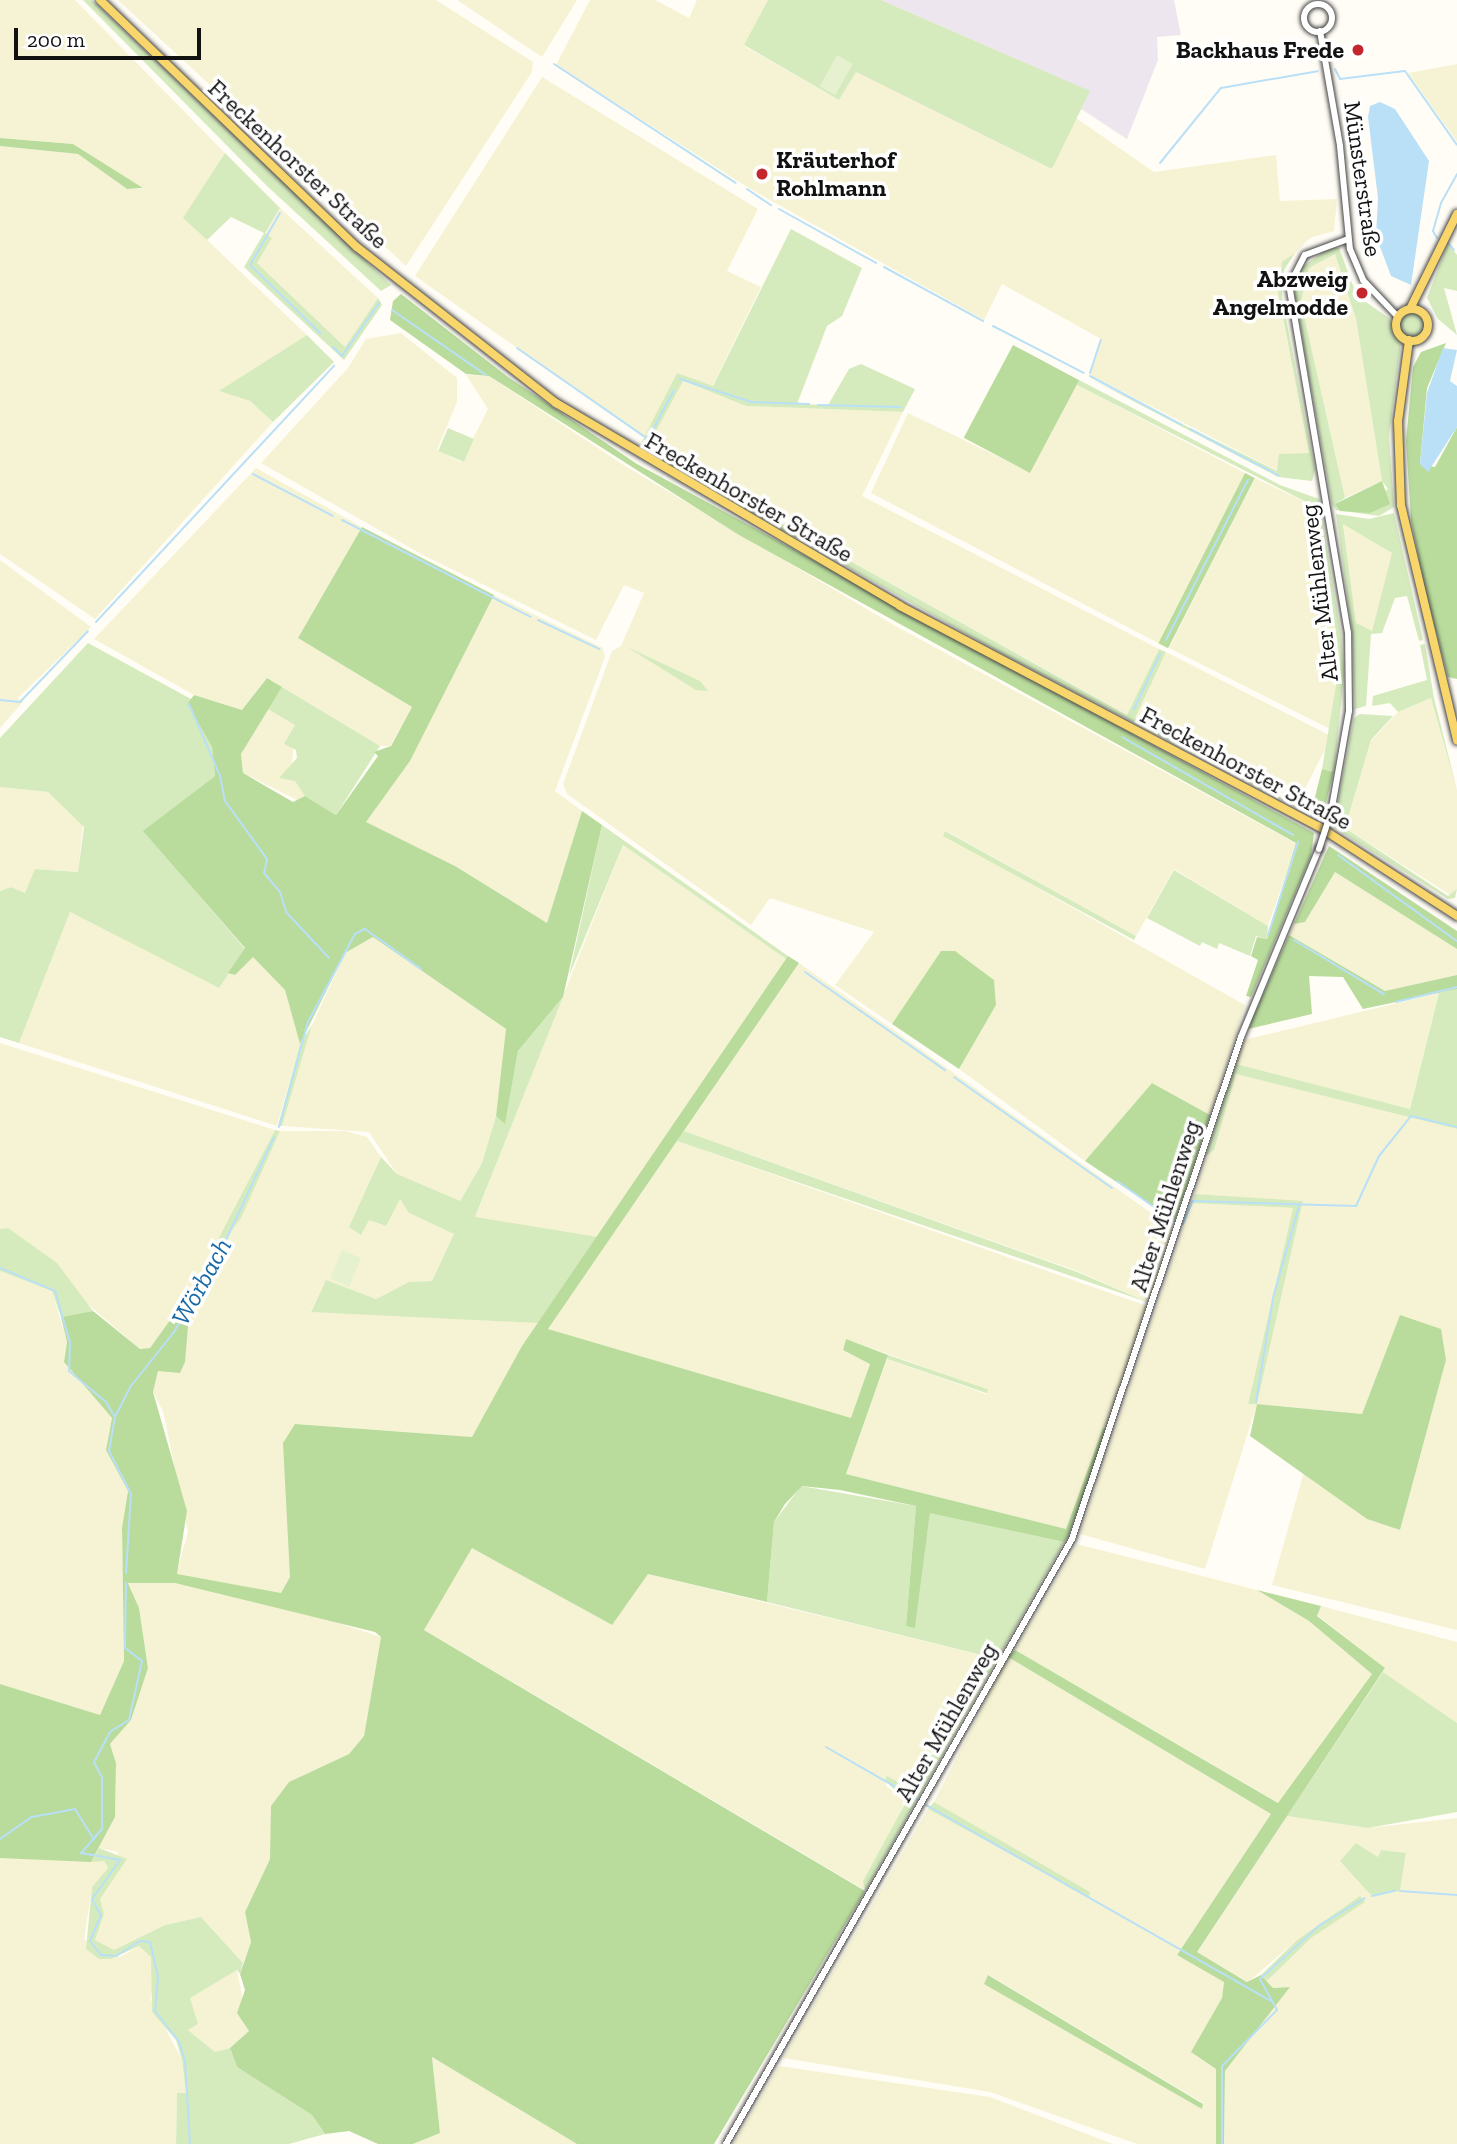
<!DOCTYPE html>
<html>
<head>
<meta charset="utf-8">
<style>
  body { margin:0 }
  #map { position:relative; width:1457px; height:2144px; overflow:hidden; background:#fffdf5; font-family:"Zilla Slab",serif }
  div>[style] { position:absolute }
  .industrial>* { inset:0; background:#eee6ef }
  .farmland>* { inset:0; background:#f6f3d4; transform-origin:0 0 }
  .green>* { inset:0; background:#d5ebbd; transform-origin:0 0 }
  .round { border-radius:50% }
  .forest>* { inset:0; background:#b9dc9c; transform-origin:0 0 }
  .pitch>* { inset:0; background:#e6f2cf; transform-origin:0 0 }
  .water>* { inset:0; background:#b9e0f7 }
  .stream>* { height:2px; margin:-1px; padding:0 1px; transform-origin:1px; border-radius:1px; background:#b9e0f7 }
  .roads { filter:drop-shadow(0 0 2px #444) drop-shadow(0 0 2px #444) }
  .minor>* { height:6px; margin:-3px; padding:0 3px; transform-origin:3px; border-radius:3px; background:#fff }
  .minor>.ring { margin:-3px; padding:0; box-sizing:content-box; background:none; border:6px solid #fff; border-radius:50% }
  .major>* { height:8px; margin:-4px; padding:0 4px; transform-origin:4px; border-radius:4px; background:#f9d66b }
  .major>.ring { margin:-4px; padding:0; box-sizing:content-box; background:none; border:8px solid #f9d66b; border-radius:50% }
  .bridges { filter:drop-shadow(0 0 2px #444) drop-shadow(0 0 2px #444) }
  .minor-bridge>* { height:6px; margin:-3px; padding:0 3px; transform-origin:3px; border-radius:3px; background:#fff }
  .dots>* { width:19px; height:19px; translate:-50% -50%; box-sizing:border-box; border:4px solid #fff; border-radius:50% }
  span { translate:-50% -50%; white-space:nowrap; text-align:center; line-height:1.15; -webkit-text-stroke:7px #fff; paint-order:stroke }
  .poi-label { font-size:24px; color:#111; font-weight:700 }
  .right { translate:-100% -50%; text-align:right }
  .left { translate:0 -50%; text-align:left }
  .street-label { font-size:24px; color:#111 }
  .water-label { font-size:26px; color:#1768a6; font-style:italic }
  .scale { position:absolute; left:14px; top:28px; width:187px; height:32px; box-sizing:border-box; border:4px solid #111; border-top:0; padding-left:9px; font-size:21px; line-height:24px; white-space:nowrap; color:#111; -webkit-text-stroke:5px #fff; paint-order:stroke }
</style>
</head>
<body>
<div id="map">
  <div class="industrial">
    <i style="clip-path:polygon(881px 0,1174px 0,1181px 35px,1157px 37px,1158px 60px,1127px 139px,1081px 109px,1089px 91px)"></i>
  </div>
  <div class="farmland">
    <i style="clip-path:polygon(0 0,75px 0,225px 153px,184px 218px,307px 335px,220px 391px,250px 401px,273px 422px,95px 619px,0 554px,0 146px,78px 154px,127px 189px,144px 189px,73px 144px,0 138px)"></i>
    <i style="clip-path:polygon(118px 0,436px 0,533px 62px,532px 72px,406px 266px)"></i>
    <i style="clip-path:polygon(457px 0,577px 0,542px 57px)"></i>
    <i style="clip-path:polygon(590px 0,655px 0,689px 18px,697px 0,768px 0,744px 46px,839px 100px,856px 72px,1052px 169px,1076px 118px,1154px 172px,1276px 155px,1280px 201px,1337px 199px,1334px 231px,1310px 238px,1279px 269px,1284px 325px,1309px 453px,1278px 471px,1090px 375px,1101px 339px,1002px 284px,984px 320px,747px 187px,556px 65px)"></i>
    <i style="clip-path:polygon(1457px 64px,1457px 142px,1408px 73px)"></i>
    <i style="clip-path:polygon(542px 77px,758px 209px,727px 271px,761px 287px,712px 387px,677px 373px,645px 438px,415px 276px)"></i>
    <i style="clip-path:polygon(280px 208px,378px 298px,345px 347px,257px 263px,272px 238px,265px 233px)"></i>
    <i style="clip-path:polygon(1335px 254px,1356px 319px,1382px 481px,1345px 498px,1301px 302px,1309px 268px)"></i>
    <i style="clip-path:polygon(401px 333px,457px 378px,457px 402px,437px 450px,461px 462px,488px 409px,466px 375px,489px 376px,625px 466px,892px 624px,1297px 844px,1268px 926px,1174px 869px,1136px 936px,946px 831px,944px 835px,1245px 1005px,1210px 1115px,1152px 1083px,1085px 1161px,959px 1069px,996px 1005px,994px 980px,955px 951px,941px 951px,892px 1024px,835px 985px,874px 932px,770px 898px,751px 925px,567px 794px,563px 784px,612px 651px,621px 646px,644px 593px,624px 585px,596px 640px,423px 555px,261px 463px,348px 368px,366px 339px)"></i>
    <i style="clip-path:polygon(682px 381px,746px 406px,903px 412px,862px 496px,1159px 649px,1128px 715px,647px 448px)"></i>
    <i style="clip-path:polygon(1077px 385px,1245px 473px,1158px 643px,871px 493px,908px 413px,1030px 472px)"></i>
    <i style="clip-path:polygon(256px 468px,362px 527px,298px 638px,412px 707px,390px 746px,380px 746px,267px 678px,242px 710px,194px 695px,94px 639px)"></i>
    <i style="clip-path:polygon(1255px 478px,1318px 508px,1340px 661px,1332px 730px,1169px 648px)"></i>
    <i style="clip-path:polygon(1343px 523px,1392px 553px,1372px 631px,1356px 624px)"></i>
    <i style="clip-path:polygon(0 560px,91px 627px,18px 698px,23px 702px,0 728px)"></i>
    <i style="clip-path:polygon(494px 595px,603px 648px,605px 657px,555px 791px,582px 811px,547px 923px,455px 866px,366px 822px,410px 761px)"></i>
    <i style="left:1166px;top:652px;width:186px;height:73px;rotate:27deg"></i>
    <i style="clip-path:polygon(1431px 698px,1457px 790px,1457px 889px,1452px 896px,1345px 828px,1371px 741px,1398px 712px)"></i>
    <i style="clip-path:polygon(268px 709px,295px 724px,292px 767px,305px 796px,301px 802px,243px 773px,241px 754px)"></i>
    <i style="clip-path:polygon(0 787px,48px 792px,83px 824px,78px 872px,36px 869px,25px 893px,11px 887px,0 891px)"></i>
    <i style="clip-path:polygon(623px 845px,786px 959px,598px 1237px,475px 1218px)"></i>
    <i style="clip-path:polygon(1335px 872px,1457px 949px,1457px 975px,1385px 991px,1289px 935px,1294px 924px,1305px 922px)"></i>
    <i style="clip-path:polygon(70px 912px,219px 988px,228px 973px,235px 975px,253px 956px,285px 990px,300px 1044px,277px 1126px,19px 1043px)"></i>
    <i style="clip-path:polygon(373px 937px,507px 1030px,496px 1116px,482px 1163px,459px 1202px,397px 1174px,369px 1132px,282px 1126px,312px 1025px,345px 953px)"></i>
    <i style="clip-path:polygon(799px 963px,1175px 1230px,1150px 1303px,1077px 1271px,684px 1131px)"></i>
    <i style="clip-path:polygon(1439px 993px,1410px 1109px,1236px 1064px,1244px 1040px)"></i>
    <i style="clip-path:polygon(0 1043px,275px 1130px,204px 1266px,250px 1197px,280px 1131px,345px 1131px,367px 1137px,381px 1157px,350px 1227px,400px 1198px,409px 1213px,454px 1234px,432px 1281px,409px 1282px,376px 1299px,326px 1280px,311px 1311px,538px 1323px,472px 1437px,295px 1424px,290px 1577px,281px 1593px,176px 1575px,188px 1532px,163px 1411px,153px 1392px,158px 1371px,188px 1320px,191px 1292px,150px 1348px,140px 1349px,0 1229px)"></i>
    <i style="clip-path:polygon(1236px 1074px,1457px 1129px,1457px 1630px,1272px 1585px,1304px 1472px,1367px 1519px,1400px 1530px,1446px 1360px,1401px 1315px,1362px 1414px,1257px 1404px,1205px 1569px,1080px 1534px,1192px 1203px,1293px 1208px,1248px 1403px,1257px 1404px,1303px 1202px,1195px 1194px)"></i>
    <i style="clip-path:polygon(677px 1141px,1147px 1306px,1107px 1430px,1103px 1429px,1066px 1529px,846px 1474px,887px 1359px,986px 1394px,988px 1390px,846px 1339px,843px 1350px,870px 1363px,852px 1419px,548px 1329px)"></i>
    <i style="clip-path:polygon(0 1271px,52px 1291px,67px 1342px,64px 1362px,112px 1418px,106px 1450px,128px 1491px,122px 1528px,124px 1661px,100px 1715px,0 1684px)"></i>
    <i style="clip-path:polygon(1077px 1544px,1257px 1590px,1309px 1621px,1372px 1674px,1279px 1803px,1015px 1650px)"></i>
    <i style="clip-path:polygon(472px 1547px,611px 1625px,648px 1574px,990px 1657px,910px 1788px,887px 1776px,886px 1786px,906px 1801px,863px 1889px,423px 1629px)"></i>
    <i style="clip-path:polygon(128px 1582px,175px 1583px,280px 1604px,381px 1637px,364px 1736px,349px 1754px,289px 1782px,283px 1791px,270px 1859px,245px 1912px,251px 1942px,243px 1963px,201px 1917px,165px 1925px,114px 1950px,95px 1940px,104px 1914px,100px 1899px,113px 1879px,118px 1852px,99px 1848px,115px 1817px,116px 1763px,110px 1744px,131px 1720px,148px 1668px,139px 1608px)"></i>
    <i style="clip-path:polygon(1321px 1606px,1457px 1642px,1457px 1723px,1383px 1672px,1385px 1668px,1317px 1615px)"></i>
    <i style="clip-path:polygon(evenodd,1008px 1657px,1271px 1814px,1177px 1955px,1224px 1981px,1222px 1998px,1192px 2052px,1216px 2069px,1216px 2144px,1137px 2144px,990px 2092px,783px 2058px,928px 1809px,1089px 1897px,934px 1802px,1008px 1657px,989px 1975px,1203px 2103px,1202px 2109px,984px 1983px,989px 1975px)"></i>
    <i style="clip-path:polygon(evenodd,1287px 1816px,1368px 1828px,1457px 1818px,1457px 2144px,1224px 2144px,1225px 2071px,1289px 1987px,1273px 1988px,1267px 1981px,1311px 1938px,1364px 1902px,1297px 1940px,1248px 1982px,1197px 1952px,1287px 1816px,1356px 1843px,1378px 1857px,1381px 1850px,1406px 1854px,1400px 1891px,1356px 1843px)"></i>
    <i style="clip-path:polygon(0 1858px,104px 1861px,108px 1869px,92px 1888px,84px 1939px,120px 1957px,140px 1946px,151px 1957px,155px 1976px,150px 1999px,182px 2060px,186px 2093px,177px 2093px,176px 2144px,0 2144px)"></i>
    <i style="clip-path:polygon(237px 1970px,249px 2031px,230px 2048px,215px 2052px,188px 2030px,198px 2024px,189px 1998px)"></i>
    <i style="clip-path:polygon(432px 2057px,577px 2144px,413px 2144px,440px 2133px)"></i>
    <i style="clip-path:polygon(779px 2066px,990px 2097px,1113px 2144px,733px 2144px)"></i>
  </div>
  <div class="green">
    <i style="clip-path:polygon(83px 0,92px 0,391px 285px,381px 291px,267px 186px)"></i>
    <i style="clip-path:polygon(768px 0,881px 0,1090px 91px,1052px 169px,856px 72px,839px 100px,744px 45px)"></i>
    <i style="clip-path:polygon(225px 153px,280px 208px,265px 233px,272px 238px,257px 263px,345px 347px,378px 298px,382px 305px,344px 360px,244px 267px,264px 233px,231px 217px,207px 240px,183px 218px)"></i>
    <i style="clip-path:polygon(791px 229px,862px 268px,842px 316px,827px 326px,797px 404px,828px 405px,849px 369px,861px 364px,915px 389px,903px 412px,746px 406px,683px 381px,647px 448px,1127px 715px,1159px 649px,1166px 652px,1135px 718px,1321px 820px,997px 651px,638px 449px,677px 373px,713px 386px)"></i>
    <i style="clip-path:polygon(1448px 243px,1457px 255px,1457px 291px,1444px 288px,1457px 335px,1438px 319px,1427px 298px)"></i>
    <i style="clip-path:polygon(evenodd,1329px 248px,1339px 248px,1357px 296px,1389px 318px,1401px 342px,1389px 436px,1394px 507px,1379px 516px,1336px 510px,1332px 504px,1294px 291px,1302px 267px,1329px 248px,1335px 254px,1356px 319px,1382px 481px,1388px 489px,1354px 511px,1335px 504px,1345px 498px,1301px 302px,1309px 268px,1335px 254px)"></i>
    <i style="clip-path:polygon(1295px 253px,1284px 270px,1282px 297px,1315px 470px,1312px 481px,1278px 477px,1089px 378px,1277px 471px,1279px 454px,1309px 453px,1278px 292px,1282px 262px)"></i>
    <i class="round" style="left:1399px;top:312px;width:26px;height:26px"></i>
    <i style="clip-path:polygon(307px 335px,334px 362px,273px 422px,250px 401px,219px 391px)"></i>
    <i style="clip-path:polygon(1079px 380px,1280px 485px,1319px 499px,1341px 634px,1344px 675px,1334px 772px,1322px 769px,1340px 661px,1318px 508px,1077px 385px)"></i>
    <i style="left:448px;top:428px;width:28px;height:25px;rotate:23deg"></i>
    <i style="clip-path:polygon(evenodd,1394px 513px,1423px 640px,1419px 641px,1407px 596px,1395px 598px,1382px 633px,1371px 634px,1366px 706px,1355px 709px,1352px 630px,1336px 514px,1369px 519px,1394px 513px,1343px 524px,1392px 553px,1372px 631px,1356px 623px,1343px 524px)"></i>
    <i style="clip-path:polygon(88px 643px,191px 699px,187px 704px,212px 747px,215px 776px,144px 831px,245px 949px,219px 988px,70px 912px,19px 1043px,0 1037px,0 891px,11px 887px,25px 893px,35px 869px,78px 872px,84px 827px,48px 792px,0 787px,0 738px)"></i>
    <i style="clip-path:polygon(1425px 644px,1434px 698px,1457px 790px,1431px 698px,1398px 712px,1390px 703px,1372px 706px,1373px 696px,1427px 680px,1420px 645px)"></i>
    <i style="clip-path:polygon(627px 647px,700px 681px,708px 691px,696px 690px)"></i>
    <i style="clip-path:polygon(282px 687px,380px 746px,336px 815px,305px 796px,295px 781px,279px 778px,297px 758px,296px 750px,284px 744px,295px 725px,268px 709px)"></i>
    <i style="clip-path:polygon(1360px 714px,1393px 716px,1371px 740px,1345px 828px,1448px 896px,1457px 889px,1455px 898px,1448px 899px,1333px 827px,1354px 718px)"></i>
    <i style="clip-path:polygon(602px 825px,788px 956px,786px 959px,623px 845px,569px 976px)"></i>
    <i style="clip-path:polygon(945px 831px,1136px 936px,1134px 940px,943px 836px)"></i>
    <i style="clip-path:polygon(1174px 870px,1268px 926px,1267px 939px,1256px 936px,1250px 956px,1219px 943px,1217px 949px,1202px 942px,1200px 946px,1147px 918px)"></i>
    <i style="clip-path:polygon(1457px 989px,1457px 1129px,1236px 1074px,1214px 1150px,1206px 1156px,1236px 1064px,1410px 1109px,1439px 993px)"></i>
    <i style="clip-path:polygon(563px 997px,475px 1217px,598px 1237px,538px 1323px,311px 1312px,326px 1280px,376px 1299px,409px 1282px,432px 1281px,454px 1234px,409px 1213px,400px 1199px,386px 1226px,369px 1220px,361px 1235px,349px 1227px,381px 1157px,397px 1174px,460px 1201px,482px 1163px,496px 1116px,505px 1123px,518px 1051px)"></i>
    <i style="clip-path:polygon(312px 1025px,282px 1126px,278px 1126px,300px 1044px)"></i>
    <i style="clip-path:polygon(275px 1130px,280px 1131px,241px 1218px,203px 1268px)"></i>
    <i style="clip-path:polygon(684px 1131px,1077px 1272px,1150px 1303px,677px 1141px)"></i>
    <i style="clip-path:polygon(1195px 1194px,1303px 1201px,1257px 1404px,1248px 1404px,1293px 1208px,1192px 1203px)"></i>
    <i style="clip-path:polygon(8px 1228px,57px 1263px,93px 1311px,61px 1317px,52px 1291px,0 1271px,0 1229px)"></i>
    <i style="left:888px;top:1355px;width:106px;height:4px;rotate:19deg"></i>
    <i style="clip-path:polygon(801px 1486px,916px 1506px,906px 1626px,915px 1627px,930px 1512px,1064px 1542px,865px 1891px,863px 1881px,906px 1802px,885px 1780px,887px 1776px,910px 1788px,990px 1657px,767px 1602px,774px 1522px)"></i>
    <i style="clip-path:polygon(1383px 1672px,1457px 1723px,1457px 1812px,1368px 1828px,1287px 1816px)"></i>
    <i style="clip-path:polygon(934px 1802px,1090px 1892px,1089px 1897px,928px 1809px)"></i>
    <i style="clip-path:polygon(1356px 1843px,1378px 1857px,1381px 1850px,1406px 1853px,1400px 1891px,1371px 1895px,1340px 1861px)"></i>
    <i style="clip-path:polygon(99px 1848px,127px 1859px,100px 1899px,104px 1914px,95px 1940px,114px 1950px,165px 1925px,201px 1917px,243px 1963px,240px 1974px,237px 1970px,190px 1998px,198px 2024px,188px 2030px,215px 2052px,230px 2048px,237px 2067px,312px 2115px,325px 2134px,289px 2144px,176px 2144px,177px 2093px,186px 2093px,182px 2060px,176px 2040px,152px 2012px,151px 1957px,139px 1946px,111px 1959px,99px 1959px,86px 1949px,92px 1887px,108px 1868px,104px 1861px,91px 1862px)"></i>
    <i style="clip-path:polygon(1360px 1896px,1365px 1902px,1311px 1938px,1267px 1981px,1261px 1975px,1297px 1940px)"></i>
  </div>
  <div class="forest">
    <i style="clip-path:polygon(0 138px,73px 144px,143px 188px,127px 189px,78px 154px,0 146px)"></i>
    <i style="clip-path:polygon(401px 294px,508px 377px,637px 464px,1314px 833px,1311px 856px,1251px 997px,1246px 996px,1258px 960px,1251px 956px,1257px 937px,1267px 939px,1296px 843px,739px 535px,489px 376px,466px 374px,390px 320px,393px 301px)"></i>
    <i style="clip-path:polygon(1446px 343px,1427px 388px,1420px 464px,1435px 467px,1457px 427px,1457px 679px,1448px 677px,1427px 598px,1411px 520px,1406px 441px,1413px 367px,1421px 352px)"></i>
    <i style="left:1013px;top:345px;width:75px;height:105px;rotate:28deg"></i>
    <i style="left:1245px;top:473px;width:11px;height:191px;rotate:27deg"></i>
    <i style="clip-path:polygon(1382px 481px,1390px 504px,1370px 513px,1340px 511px,1335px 504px)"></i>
    <i style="clip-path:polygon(362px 527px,494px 595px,410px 761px,366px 822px,455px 866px,547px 923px,582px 811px,602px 825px,563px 997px,518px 1051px,505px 1124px,496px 1116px,506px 1029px,373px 937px,345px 953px,300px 1044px,285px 990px,253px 957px,235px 975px,228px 973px,245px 948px,143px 831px,215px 776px,212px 747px,187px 704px,194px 695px,242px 710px,267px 678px,282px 687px,241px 754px,243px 773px,293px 802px,305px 796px,336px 815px,378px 756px,374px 752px,391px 746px,412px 707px,298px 638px)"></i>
    <i style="left:1322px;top:769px;width:12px;height:44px;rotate:14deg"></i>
    <i style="clip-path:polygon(1329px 846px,1457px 931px,1457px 949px,1335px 872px,1305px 922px,1294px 924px)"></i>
    <i style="clip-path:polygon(1289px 935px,1385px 991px,1457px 975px,1457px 989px,1363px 1009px,1343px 977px,1309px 976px,1312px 1014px,1248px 1029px)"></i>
    <i style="clip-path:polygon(941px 951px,955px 951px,994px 980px,996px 1005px,959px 1069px,892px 1024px)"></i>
    <i style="clip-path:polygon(788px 956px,799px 963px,548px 1329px,851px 1418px,870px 1364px,843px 1350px,846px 1339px,888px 1355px,846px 1474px,1066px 1529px,1103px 1428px,1107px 1430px,1068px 1537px,1064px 1542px,930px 1513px,915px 1628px,906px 1626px,916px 1506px,840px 1490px,802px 1486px,785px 1504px,774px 1522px,767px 1602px,648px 1574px,612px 1625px,472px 1548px,424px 1630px,865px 1891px,714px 2144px,577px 2144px,432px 2057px,440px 2133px,413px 2144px,378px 2144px,349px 2131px,325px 2134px,312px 2115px,237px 2067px,230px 2048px,249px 2031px,237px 2013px,245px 1990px,240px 1974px,251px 1942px,245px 1912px,270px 1859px,271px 1806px,289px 1782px,349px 1754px,364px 1736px,381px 1637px,375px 1632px,175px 1583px,128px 1583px,139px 1608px,148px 1668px,131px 1720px,110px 1744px,116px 1763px,115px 1817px,91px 1862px,0 1858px,0 1684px,100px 1715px,124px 1661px,122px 1528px,128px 1491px,106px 1450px,112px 1418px,64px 1362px,67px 1342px,61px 1317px,93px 1311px,140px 1349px,150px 1348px,191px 1291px,185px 1362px,180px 1373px,158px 1371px,153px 1392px,187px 1511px,177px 1574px,281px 1593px,290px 1577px,283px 1443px,295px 1424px,472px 1437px,522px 1346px)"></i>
    <i style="clip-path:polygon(1152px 1083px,1210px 1115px,1175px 1221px,1085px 1161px)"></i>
    <i style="clip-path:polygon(1400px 1315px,1441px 1329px,1446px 1360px,1400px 1530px,1367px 1519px,1250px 1436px,1257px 1404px,1362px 1414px)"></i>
    <i style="clip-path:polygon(1257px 1590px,1321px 1606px,1317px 1616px,1385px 1668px,1197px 1952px,1247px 1982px,1261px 1975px,1273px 1988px,1290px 1987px,1225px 2071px,1224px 2144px,1216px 2144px,1216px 2069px,1191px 2052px,1222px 1998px,1224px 1982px,1177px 1955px,1271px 1814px,1008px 1657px,1015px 1650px,1278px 1803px,1372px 1674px,1309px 1621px)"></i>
    <i style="clip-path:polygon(988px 1975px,1203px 2104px,1202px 2109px,984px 1984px)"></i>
  </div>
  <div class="pitch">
    <i style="left:837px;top:55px;width:18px;height:36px;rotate:29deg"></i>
    <i style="left:342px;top:1250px;width:21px;height:31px;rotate:23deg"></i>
  </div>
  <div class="water">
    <i style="clip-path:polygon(1380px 102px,1395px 109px,1429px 161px,1411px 285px,1391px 276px,1376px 236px,1378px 198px,1368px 117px,1370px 106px)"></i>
    <i style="clip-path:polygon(1443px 348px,1457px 350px,1450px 381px,1457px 386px,1457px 427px,1428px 472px,1420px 464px,1427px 393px)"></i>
  </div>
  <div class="stream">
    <i style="left:554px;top:64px;width:217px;rotate:33.2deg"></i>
    <i style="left:1335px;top:69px;width:11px;rotate:63deg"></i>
    <i style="left:1340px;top:79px;width:65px;rotate:-7deg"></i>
    <i style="left:1405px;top:71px;width:90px;rotate:54.9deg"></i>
    <i style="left:1160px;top:163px;width:97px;rotate:-50.9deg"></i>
    <i style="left:1221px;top:88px;width:98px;rotate:-9.9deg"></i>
    <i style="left:747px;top:189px;width:29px;rotate:34deg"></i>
    <i style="left:779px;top:209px;width:111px;rotate:29.1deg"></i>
    <i style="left:280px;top:213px;width:60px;rotate:120deg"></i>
    <i style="left:250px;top:265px;width:98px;rotate:44.2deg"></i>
    <i style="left:1437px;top:238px;width:8px;rotate:-120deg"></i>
    <i style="left:1433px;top:231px;width:29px;rotate:-74deg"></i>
    <i style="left:1441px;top:203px;width:33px;rotate:-61deg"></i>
    <i style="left:1448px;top:243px;width:9px;rotate:49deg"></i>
    <i style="left:884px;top:267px;width:113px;rotate:28.6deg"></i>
    <i style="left:392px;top:310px;width:114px;rotate:34.7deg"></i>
    <i style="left:993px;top:326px;width:102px;rotate:27.3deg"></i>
    <i style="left:333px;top:347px;width:13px;rotate:45deg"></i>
    <i style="left:342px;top:356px;width:65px;rotate:-55.1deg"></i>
    <i style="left:517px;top:348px;width:160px;rotate:34.8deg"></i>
    <i style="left:648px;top:439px;width:55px;rotate:-62deg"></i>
    <i style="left:1090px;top:373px;width:35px;rotate:-72deg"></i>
    <i style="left:1090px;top:376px;width:104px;rotate:28deg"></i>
    <i style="left:680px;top:379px;width:75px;rotate:17.9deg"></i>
    <i style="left:751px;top:402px;width:58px;rotate:2deg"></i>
    <i style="left:818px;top:405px;width:82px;rotate:1.4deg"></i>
    <i style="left:1190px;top:429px;width:75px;rotate:27.9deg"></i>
    <i style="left:1257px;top:464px;width:24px;rotate:28deg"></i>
    <i style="left:253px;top:474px;width:90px;rotate:27.7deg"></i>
    <i style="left:342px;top:520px;width:212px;rotate:27.2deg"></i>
    <i style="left:538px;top:620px;width:68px;rotate:25.4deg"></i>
    <i style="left:96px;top:622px;width:350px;rotate:-47.1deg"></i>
    <i style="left:1166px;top:640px;width:180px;rotate:-62.9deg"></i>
    <i style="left:0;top:700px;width:20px;rotate:6deg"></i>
    <i style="left:20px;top:702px;width:98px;rotate:-46.2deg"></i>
    <i style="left:189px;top:704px;width:78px;rotate:66.7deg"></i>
    <i style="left:220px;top:776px;width:25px;rotate:79deg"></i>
    <i style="left:225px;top:801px;width:72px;rotate:54.1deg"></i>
    <i style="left:267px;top:859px;width:14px;rotate:102deg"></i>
    <i style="left:264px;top:873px;width:25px;rotate:50deg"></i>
    <i style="left:280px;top:892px;width:21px;rotate:73deg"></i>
    <i style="left:286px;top:912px;width:63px;rotate:46.9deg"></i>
    <i style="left:1134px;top:709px;width:61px;rotate:-64.7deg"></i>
    <i style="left:1122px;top:737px;width:197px;rotate:29.8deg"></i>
    <i style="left:1338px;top:855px;width:147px;rotate:35.9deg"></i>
    <i style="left:1268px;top:935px;width:98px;rotate:-72.1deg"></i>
    <i style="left:1294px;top:940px;width:105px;rotate:31deg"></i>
    <i style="left:805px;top:972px;width:171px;rotate:35deg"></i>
    <i style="left:1396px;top:1002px;width:63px;rotate:-13.8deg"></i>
    <i style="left:954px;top:1077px;width:193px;rotate:35.1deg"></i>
    <i style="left:279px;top:1127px;width:109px;rotate:-74.6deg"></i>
    <i style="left:308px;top:1022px;width:100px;rotate:-61.9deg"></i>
    <i style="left:355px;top:934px;width:11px;rotate:-27deg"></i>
    <i style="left:365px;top:929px;width:69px;rotate:35.5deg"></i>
    <i style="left:1117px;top:1181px;width:70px;rotate:35.1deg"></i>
    <i style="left:1183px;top:1224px;width:25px;rotate:-67deg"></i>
    <i style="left:1193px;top:1201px;width:163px;rotate:1.8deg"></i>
    <i style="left:1356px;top:1206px;width:55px;rotate:-65.3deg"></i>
    <i style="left:1379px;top:1156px;width:51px;rotate:-51.3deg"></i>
    <i style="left:1411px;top:1116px;width:47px;rotate:13.4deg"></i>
    <i style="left:0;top:1268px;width:60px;rotate:22.7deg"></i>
    <i style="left:55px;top:1291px;width:54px;rotate:73.9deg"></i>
    <i style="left:70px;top:1343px;width:28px;rotate:92deg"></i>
    <i style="left:69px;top:1371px;width:48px;rotate:40deg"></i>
    <i style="left:106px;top:1402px;width:17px;rotate:59deg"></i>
    <i style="left:115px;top:1417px;width:35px;rotate:100deg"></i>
    <i style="left:109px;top:1451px;width:48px;rotate:62.9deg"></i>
    <i style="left:131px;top:1494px;width:79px;rotate:93.6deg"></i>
    <i style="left:1256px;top:1402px;width:105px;rotate:-80.7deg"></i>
    <i style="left:1273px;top:1298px;width:96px;rotate:-74.2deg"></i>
    <i style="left:115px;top:1417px;width:35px;rotate:-63deg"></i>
    <i style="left:131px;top:1386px;width:69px;rotate:-51.5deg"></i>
    <i style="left:174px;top:1332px;width:108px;rotate:-60.6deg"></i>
    <i style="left:227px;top:1238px;width:111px;rotate:-65deg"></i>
    <i style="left:126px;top:1583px;width:65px;rotate:90.9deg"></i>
    <i style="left:125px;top:1648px;width:21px;rotate:37deg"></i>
    <i style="left:142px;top:1661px;width:60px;rotate:102.4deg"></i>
    <i style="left:129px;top:1720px;width:22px;rotate:148deg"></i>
    <i style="left:110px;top:1732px;width:34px;rotate:118deg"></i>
    <i style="left:94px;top:1762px;width:18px;rotate:63deg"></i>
    <i style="left:102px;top:1778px;width:51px;rotate:90deg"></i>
    <i style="left:102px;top:1829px;width:32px;rotate:131deg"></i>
    <i style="left:81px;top:1853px;width:40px;rotate:10deg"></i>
    <i style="left:120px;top:1860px;width:48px;rotate:125.7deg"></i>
    <i style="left:92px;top:1899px;width:18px;rotate:61deg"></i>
    <i style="left:101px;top:1915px;width:28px;rotate:113deg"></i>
    <i style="left:90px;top:1941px;width:18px;rotate:52deg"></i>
    <i style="left:101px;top:1955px;width:15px;rotate:4deg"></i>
    <i style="left:116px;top:1956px;width:28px;rotate:-32deg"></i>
    <i style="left:140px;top:1941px;width:10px;rotate:6deg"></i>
    <i style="left:150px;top:1942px;width:37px;rotate:77deg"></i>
    <i style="left:158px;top:1978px;width:33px;rotate:95deg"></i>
    <i style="left:155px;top:2011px;width:39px;rotate:52deg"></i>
    <i style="left:179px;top:2042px;width:19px;rotate:72deg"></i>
    <i style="left:185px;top:2060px;width:84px;rotate:86.6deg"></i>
    <i style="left:826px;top:1747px;width:106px;rotate:29.9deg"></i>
    <i style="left:926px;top:1805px;width:397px;rotate:29.6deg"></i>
    <i style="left:0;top:1839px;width:39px;rotate:-35deg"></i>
    <i style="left:32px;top:1817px;width:44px;rotate:-10.5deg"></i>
    <i style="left:75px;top:1809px;width:36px;rotate:58deg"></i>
    <i style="left:1400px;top:1891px;width:57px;rotate:4deg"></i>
    <i style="left:1372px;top:1896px;width:23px;rotate:-13deg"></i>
    <i style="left:1222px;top:2144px;width:78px;rotate:-90deg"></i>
    <i style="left:1222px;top:2066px;width:78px;rotate:-45.5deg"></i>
    <i style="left:1277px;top:2010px;width:35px;rotate:-119deg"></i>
    <i style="left:1260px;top:1979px;width:81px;rotate:-42deg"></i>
    <i style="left:1320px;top:1925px;width:52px;rotate:-31deg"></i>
  </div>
  <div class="roads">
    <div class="minor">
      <i class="ring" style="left:1304px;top:4px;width:22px;height:22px"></i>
      <i style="left:1320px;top:31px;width:117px;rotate:80.1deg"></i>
      <i style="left:1340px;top:146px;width:103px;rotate:84.5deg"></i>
      <i style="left:1350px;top:249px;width:34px;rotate:67deg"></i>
      <i style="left:1363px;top:280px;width:51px;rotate:46.6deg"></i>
      <i style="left:1331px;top:813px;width:104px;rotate:-80deg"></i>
      <i style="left:1349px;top:711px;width:78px;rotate:-90.7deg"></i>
      <i style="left:1348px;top:633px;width:352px;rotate:-99.6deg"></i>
      <i style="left:1289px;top:286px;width:35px;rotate:-63deg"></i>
      <i style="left:1305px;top:255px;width:46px;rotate:-20.4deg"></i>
      <i style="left:726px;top:2144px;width:697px;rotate:-60.23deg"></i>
      <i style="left:1072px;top:1539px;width:530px;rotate:-71.39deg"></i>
      <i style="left:1241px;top:1037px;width:204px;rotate:-67.5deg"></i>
    </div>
    <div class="major">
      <i style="left:100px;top:0;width:356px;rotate:43.9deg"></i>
      <i style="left:357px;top:247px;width:253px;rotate:38.1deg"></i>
      <i style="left:556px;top:403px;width:399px;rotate:30.5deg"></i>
      <i style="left:900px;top:606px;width:472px;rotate:27.8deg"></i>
      <i style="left:1318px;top:826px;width:166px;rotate:32.9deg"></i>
      <i style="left:1410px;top:309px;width:106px;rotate:-63.7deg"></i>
      <i class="ring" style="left:1396px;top:309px;width:24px;height:24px"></i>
      <i style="left:1409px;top:340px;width:82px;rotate:97.7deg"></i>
      <i style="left:1398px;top:421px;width:84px;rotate:88deg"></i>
      <i style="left:1401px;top:505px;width:242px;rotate:76.6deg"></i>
    </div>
  </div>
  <div class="bridges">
    <div class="minor-bridge">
      <i style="left:1319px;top:849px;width:38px;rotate:-72deg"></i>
    </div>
  </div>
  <div class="dots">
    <i style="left:1358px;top:50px;background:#c4262e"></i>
    <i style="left:762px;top:174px;background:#c4262e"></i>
    <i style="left:1362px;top:293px;background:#c4262e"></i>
  </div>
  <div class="poi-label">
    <span class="right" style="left:1344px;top:50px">Backhaus Frede</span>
    <span class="left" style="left:776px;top:174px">Kräuterhof<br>Rohlmann</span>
    <span class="right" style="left:1348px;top:293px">Abzweig<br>Angelmodde</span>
  </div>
  <div class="street-label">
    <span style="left:298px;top:164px;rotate:43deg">Freckenhorster Straße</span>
    <span style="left:1363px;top:179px;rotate:82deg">Münsterstraße</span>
    <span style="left:749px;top:497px;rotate:30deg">Freckenhorster Straße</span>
    <span style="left:1319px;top:593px;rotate:-97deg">Alter Mühlenweg</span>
    <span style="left:1246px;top:768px;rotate:28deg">Freckenhorster Straße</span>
    <span style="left:1165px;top:1206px;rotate:-72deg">Alter Mühlenweg</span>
    <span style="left:946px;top:1722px;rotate:-60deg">Alter Mühlenweg</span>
  </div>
  <div class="water-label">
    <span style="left:202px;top:1282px;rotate:-61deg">Wörbach</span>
  </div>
  <div class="scale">200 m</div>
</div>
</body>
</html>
